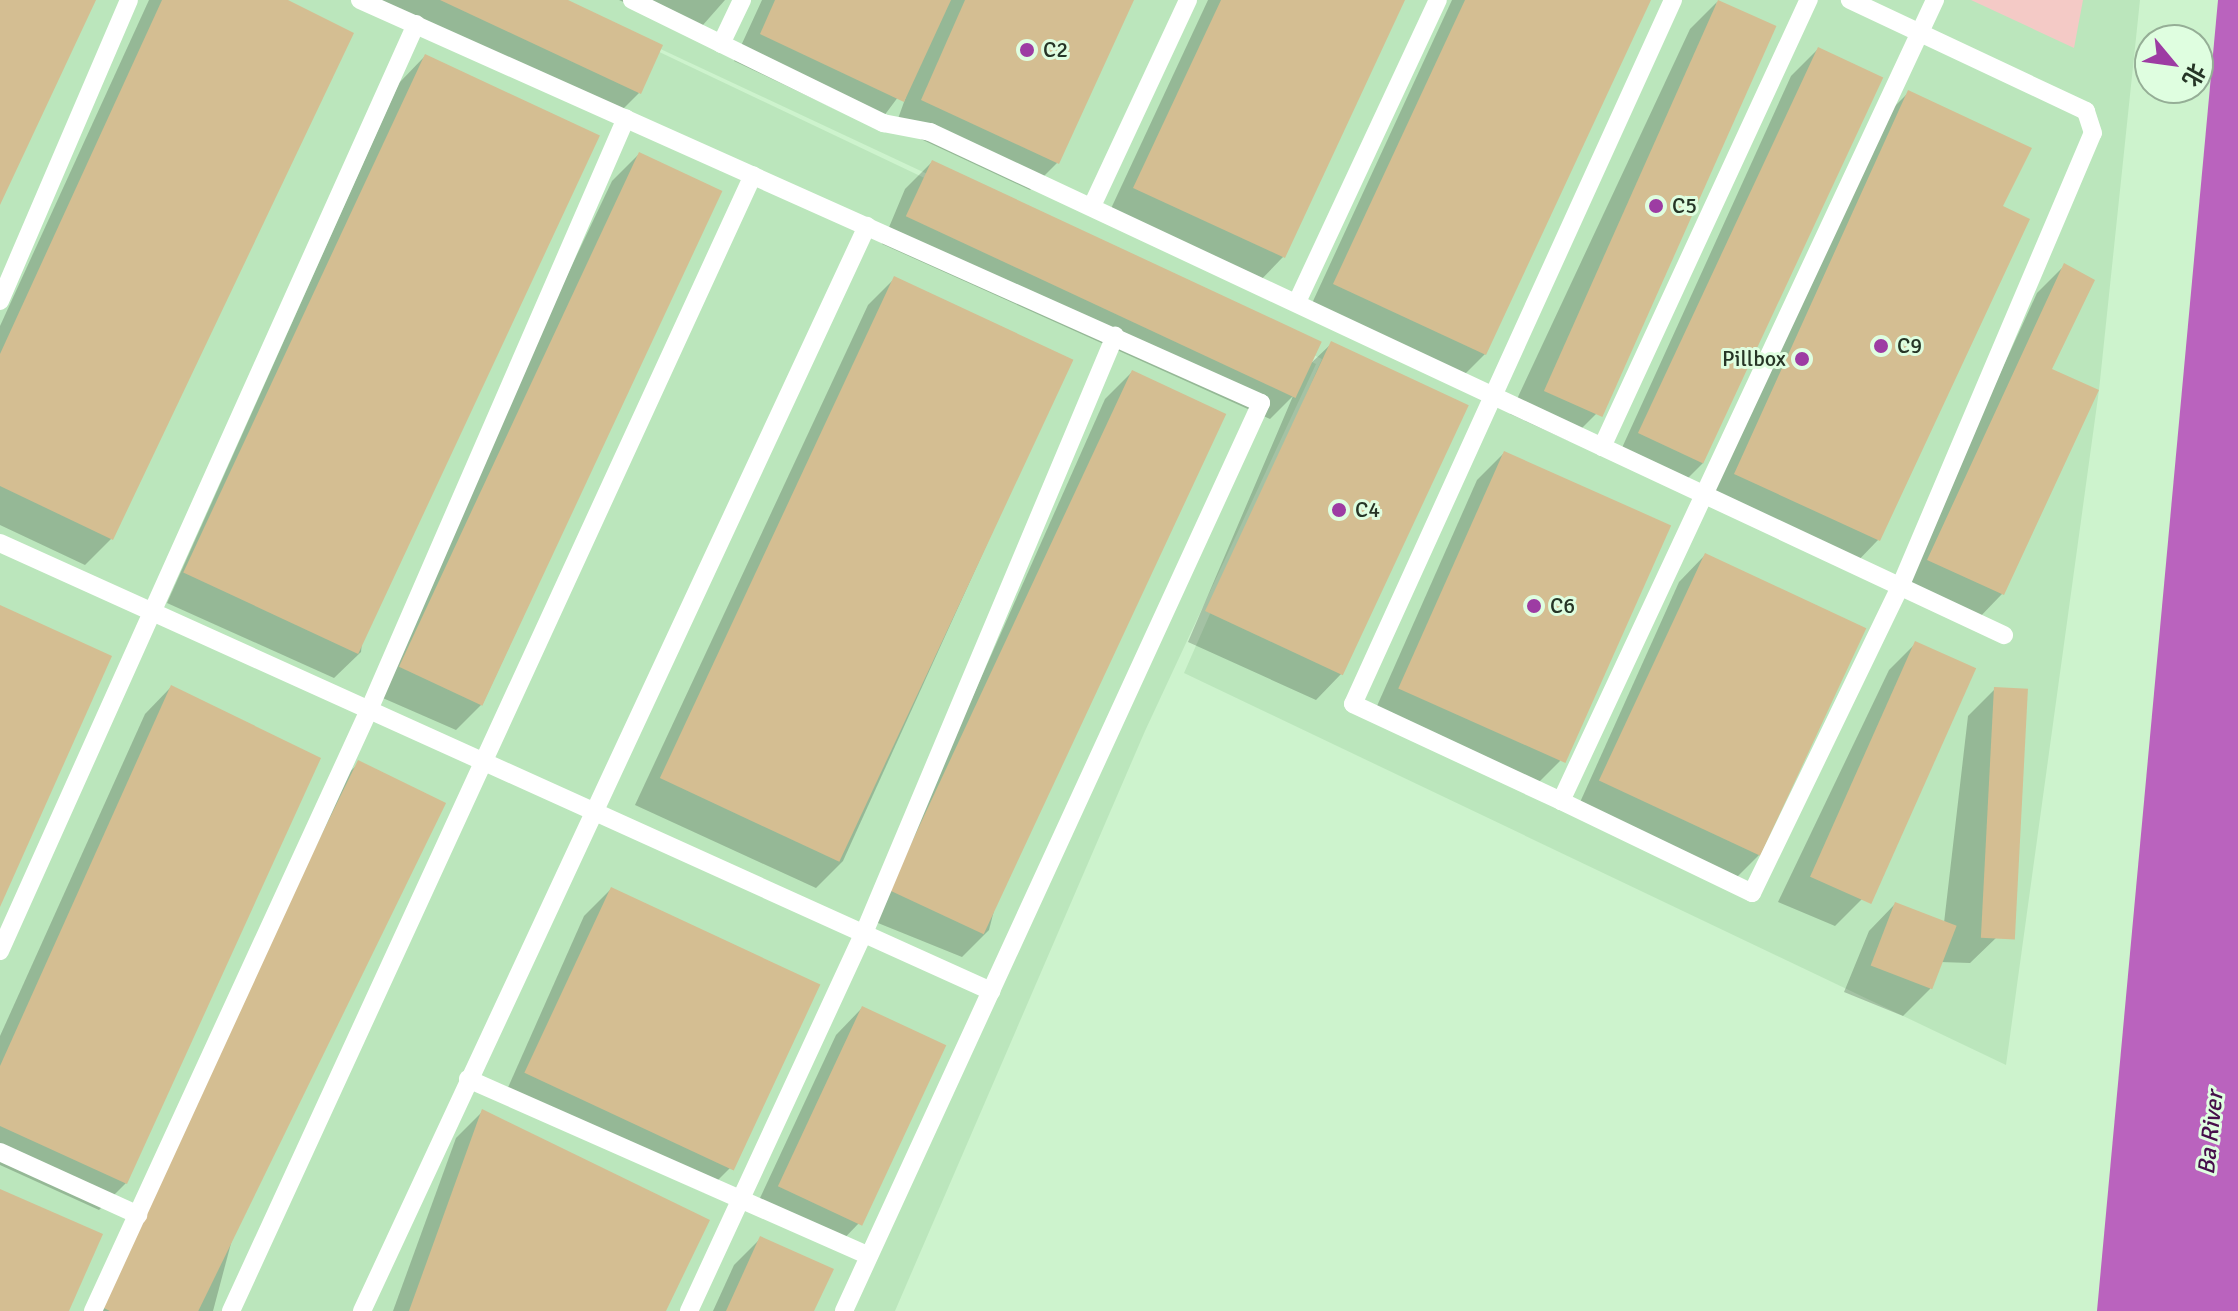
<!DOCTYPE html>
<html>
<head>
<meta charset="utf-8">
<style>
  body { margin:0 }
  #map { position:relative; width:2238px; height:1311px; overflow:hidden; background:#cdf3cd; font-family:Signika,"Noto Sans SC",sans-serif }
  div>[style] { position:absolute }
  .built>* { inset:0; background:#bbe6bc }
  .green>* { inset:0; background:#f4cac6 }
  .water>* { inset:0; background:#ba63be }
  .shadow>* { inset:0; background:#0003 }
  .building>* { inset:0; background:#d4be92; transform-origin:0 0 }
  .service>* { height:18px; margin:-9px; padding:0 9px; transform-origin:9px; border-radius:9px; background:#fff }
  .dots>* { width:22px; height:22px; translate:-50% -50%; box-sizing:border-box; border:4px solid #dffee0; border-radius:50% }
  span { translate:-50% -50%; white-space:nowrap; text-align:center; line-height:1.15; -webkit-text-stroke:6px #dffee0; paint-order:stroke }
  .poi-label { font-size:22px; color:#263526 }
  .left { translate:0 -50%; text-align:left }
  .right { translate:-100% -50%; text-align:right }
  .water-label { font-size:24px; color:#460e4a; font-style:italic }
  .north { position:absolute; left:2134px; top:24px; width:80px; height:80px; box-sizing:border-box; background:#dffee0; border:2px solid #95ae96; border-radius:50%; rotate:119deg; font-size:22px; font-weight:700; line-height:32px; text-align:center; color:#263526 }
  .north::after { content:''; display:block; margin:auto; width:28px; height:36px; background:#9d3ca3; clip-path:polygon(50% 0,100% 100%,50% 72%,0 100%) }
</style>
</head>
<body>
<div id="map">
  <div class="built">
    <i style="clip-path:polygon(0 0,550px 0,1316px 364px,1145px 731px,895px 1311px,0 1311px)"></i>
    <i style="clip-path:polygon(556px 0,2140px 0,2099px 390px,2006px 1065px,1184px 673px,1322px 359px)"></i>
  </div>
  <div class="green">
    <i style="clip-path:polygon(1971px 0,2083px 0,2074px 48px)"></i>
  </div>
  <div class="water">
    <i style="clip-path:polygon(2218px 0,2238px 0,2238px 1311px,2097px 1311px)"></i>
  </div>
  <div class="shadow">
    <i style="clip-path:polygon(149px 0,283px 0,111px 539px,85px 565px,0 525px,0 326px)"></i>
    <i style="clip-path:polygon(372px 0,563px 0,639px 93px,612px 120px)"></i>
    <i style="clip-path:polygon(619px 0,725px 0,695px 34px)"></i>
    <i style="clip-path:polygon(762px 0,1132px 0,1057px 163px,1030px 190px,895px 127px,913px 77px,875px 128px,734px 61px)"></i>
    <i style="clip-path:polygon(1208px 0,1403px 0,1283px 257px,1257px 284px,1108px 215px)"></i>
    <i style="clip-path:polygon(1452px 0,1649px 0,1485px 354px,1458px 381px,1308px 312px)"></i>
    <i style="clip-path:polygon(1717px 2px,1596px 414px,1569px 441px,1510px 414px,1690px 29px)"></i>
    <i style="clip-path:polygon(1818px 49px,1703px 463px,1676px 490px,1616px 461px,1791px 76px)"></i>
    <i style="clip-path:polygon(425px 56px,361px 652px,334px 678px,167px 603px,399px 83px)"></i>
    <i style="clip-path:polygon(1908px 93px,2001px 207px,1878px 540px,1852px 567px,1708px 501px,1881px 120px)"></i>
    <i style="clip-path:polygon(639px 154px,720px 192px,483px 703px,456px 730px,369px 692px,612px 181px)"></i>
    <i style="clip-path:polygon(932px 162px,1308px 366px,1331px 344px,1342px 673px,1316px 700px,1188px 642px,1293px 396px,1270px 419px,882px 244px,905px 189px)"></i>
    <i style="clip-path:polygon(2064px 266px,2002px 594px,1976px 621px,1902px 587px,2037px 293px)"></i>
    <i style="clip-path:polygon(895px 278px,1070px 361px,843px 861px,816px 888px,635px 805px,868px 305px)"></i>
    <i style="clip-path:polygon(1132px 372px,989px 930px,962px 957px,873px 921px,1105px 399px)"></i>
    <i style="clip-path:polygon(1504px 453px,1560px 761px,1533px 788px,1373px 715px,1477px 480px)"></i>
    <i style="clip-path:polygon(1705px 555px,1760px 854px,1733px 881px,1577px 809px,1679px 582px)"></i>
    <i style="clip-path:polygon(1916px 643px,1862px 899px,1835px 926px,1778px 902px,1889px 670px)"></i>
    <i style="clip-path:polygon(171px 687px,126px 1183px,99px 1210px,0 1165px,0 1036px,145px 714px)"></i>
    <i style="clip-path:polygon(1995px 689px,1997px 937px,1970px 963px,1940px 962px,1930px 989px,1903px 1016px,1844px 992px,1869px 931px,1895px 904px,1944px 923px,1968px 716px)"></i>
    <i style="clip-path:polygon(359px 763px,213px 1311px,97px 1311px,332px 789px)"></i>
    <i style="clip-path:polygon(611px 889px,817px 986px,732px 1166px,705px 1193px,502px 1101px,584px 916px)"></i>
    <i style="clip-path:polygon(862px 1008px,860px 1222px,834px 1249px,753px 1213px,836px 1035px)"></i>
    <i style="clip-path:polygon(482px 1112px,664px 1311px,393px 1311px,456px 1138px)"></i>
    <i style="clip-path:polygon(761px 1238px,812px 1311px,713px 1311px,734px 1265px)"></i>
  </div>
  <div class="building">
    <i style="clip-path:polygon(0 0,96px 0,0 205px)"></i>
    <i style="clip-path:polygon(162px 0,288px 0,354px 33px,113px 540px,0 486px,0 354px)"></i>
    <i style="clip-path:polygon(440px 0,568px 0,663px 45px,641px 94px)"></i>
    <i style="clip-path:polygon(775px 0,951px 0,904px 102px,760px 34px)"></i>
    <i style="clip-path:polygon(965px 0,1134px 0,1059px 164px,921px 100px)"></i>
    <i style="clip-path:polygon(1221px 0,1405px 0,1285px 258px,1133px 188px)"></i>
    <i style="clip-path:polygon(1465px 0,1651px 0,1486px 355px,1333px 284px)"></i>
    <i style="left:1718px;top:0;width:64px;height:428px;rotate:24deg"></i>
    <i style="left:1818px;top:47px;width:72px;height:426px;rotate:25deg"></i>
    <i style="left:425px;top:54px;width:193px;height:572px;rotate:25deg"></i>
    <i style="clip-path:polygon(1908px 90px,2032px 148px,2003px 206px,2030px 219px,1880px 541px,1734px 474px)"></i>
    <i style="left:639px;top:152px;width:92px;height:568px;rotate:25deg"></i>
    <i style="left:932px;top:160px;width:430px;height:62px;rotate:25deg"></i>
    <i style="clip-path:polygon(2064px 263px,2095px 280px,2052px 369px,2099px 390px,2004px 595px,1927px 560px)"></i>
    <i style="left:894px;top:276px;width:198px;height:554px;rotate:25deg"></i>
    <i style="left:1331px;top:341px;width:152px;height:298px;rotate:25deg"></i>
    <i style="left:1132px;top:370px;width:104px;height:574px;rotate:25deg"></i>
    <i style="left:1504px;top:451px;width:183px;height:260px;rotate:24deg"></i>
    <i style="left:1705px;top:553px;width:178px;height:251px;rotate:25deg"></i>
    <i style="clip-path:polygon(0 605px,112px 656px,0 907px)"></i>
    <i style="left:1915px;top:641px;width:67px;height:258px;rotate:24deg"></i>
    <i style="clip-path:polygon(171px 685px,321px 758px,127px 1184px,0 1126px,0 1066px)"></i>
    <i style="left:1994px;top:687px;width:34px;height:251px;rotate:3deg"></i>
    <i style="left:358px;top:760px;width:98px;height:604px;rotate:26deg"></i>
    <i style="left:611px;top:887px;width:231px;height:205px;rotate:25deg"></i>
    <i style="left:1895px;top:902px;width:66px;height:68px;rotate:21deg"></i>
    <i style="left:862px;top:1006px;width:93px;height:199px;rotate:25deg"></i>
    <i style="clip-path:polygon(482px 1109px,710px 1220px,666px 1311px,409px 1311px)"></i>
    <i style="clip-path:polygon(0 1189px,103px 1234px,69px 1311px,0 1311px)"></i>
    <i style="clip-path:polygon(760px 1236px,834px 1269px,814px 1311px,726px 1311px)"></i>
  </div>
  <div class="service">
    <i style="left:360px;top:0;width:987px;rotate:24.1deg"></i>
    <i style="left:1261px;top:403px;width:999px;rotate:114.67deg"></i>
    <i style="left:632px;top:0;width:280px;rotate:26.1deg"></i>
    <i style="left:883px;top:123px;width:48px;rotate:10.8deg"></i>
    <i style="left:930px;top:132px;width:1186px;rotate:25.1deg"></i>
    <i style="left:1673px;top:0;width:773px;rotate:114.44deg"></i>
    <i style="left:1353px;top:704px;width:230px;rotate:25deg"></i>
    <i style="left:1561px;top:801px;width:884px;rotate:-64.97deg"></i>
    <i style="left:721px;top:44px;width:49px;rotate:-64.5deg"></i>
    <i style="left:1092px;top:206px;width:227px;rotate:-65deg"></i>
    <i style="left:0;top:301px;width:327px;rotate:-66.8deg"></i>
    <i style="left:1297px;top:302px;width:333px;rotate:-65deg"></i>
    <i style="left:1602px;top:447px;width:493px;rotate:-65.2deg"></i>
    <i style="left:0;top:543px;width:1088px;rotate:24.33deg"></i>
    <i style="left:1561px;top:801px;width:212px;rotate:25.7deg"></i>
    <i style="left:1752px;top:893px;width:340px;rotate:-64.2deg"></i>
    <i style="left:1900px;top:587px;width:493px;rotate:-67deg"></i>
    <i style="left:2093px;top:133px;width:23px;rotate:-108deg"></i>
    <i style="left:2086px;top:111px;width:261px;rotate:-154.8deg"></i>
    <i style="left:0;top:951px;width:1016px;rotate:-65.83deg"></i>
    <i style="left:468px;top:1079px;width:438px;rotate:23.8deg"></i>
    <i style="left:0;top:1152px;width:152px;rotate:24.5deg"></i>
    <i style="left:93px;top:1311px;width:661px;rotate:-65.33deg"></i>
    <i style="left:369px;top:710px;width:645px;rotate:-66.53deg"></i>
    <i style="left:231px;top:1311px;width:1250px;rotate:-65.32deg"></i>
    <i style="left:362px;top:1311px;width:1197px;rotate:-65.04deg"></i>
    <i style="left:689px;top:1311px;width:417px;rotate:-65.2deg"></i>
    <i style="left:864px;top:933px;width:648px;rotate:-67.2deg"></i>
  </div>
  <div class="dots">
    <i style="left:1027px;top:50px;background:#9d3ca3"></i>
    <i style="left:1656px;top:206px;background:#9d3ca3"></i>
    <i style="left:1881px;top:346px;background:#9d3ca3"></i>
    <i style="left:1802px;top:359px;background:#9d3ca3"></i>
    <i style="left:1339px;top:510px;background:#9d3ca3"></i>
    <i style="left:1534px;top:606px;background:#9d3ca3"></i>
  </div>
  <div class="poi-label">
    <span class="left" style="left:1043px;top:50px">C2</span>
    <span class="left" style="left:1672px;top:206px">C5</span>
    <span class="left" style="left:1897px;top:346px">C9</span>
    <span class="right" style="left:1786px;top:359px">Pillbox</span>
    <span class="left" style="left:1355px;top:510px">C4</span>
    <span class="left" style="left:1550px;top:606px">C6</span>
  </div>
  <div class="water-label">
    <span style="left:2211px;top:1133px;rotate:-84deg">Ba River</span>
  </div>
  <div class="north">北</div>
</div>
</body>
</html>
